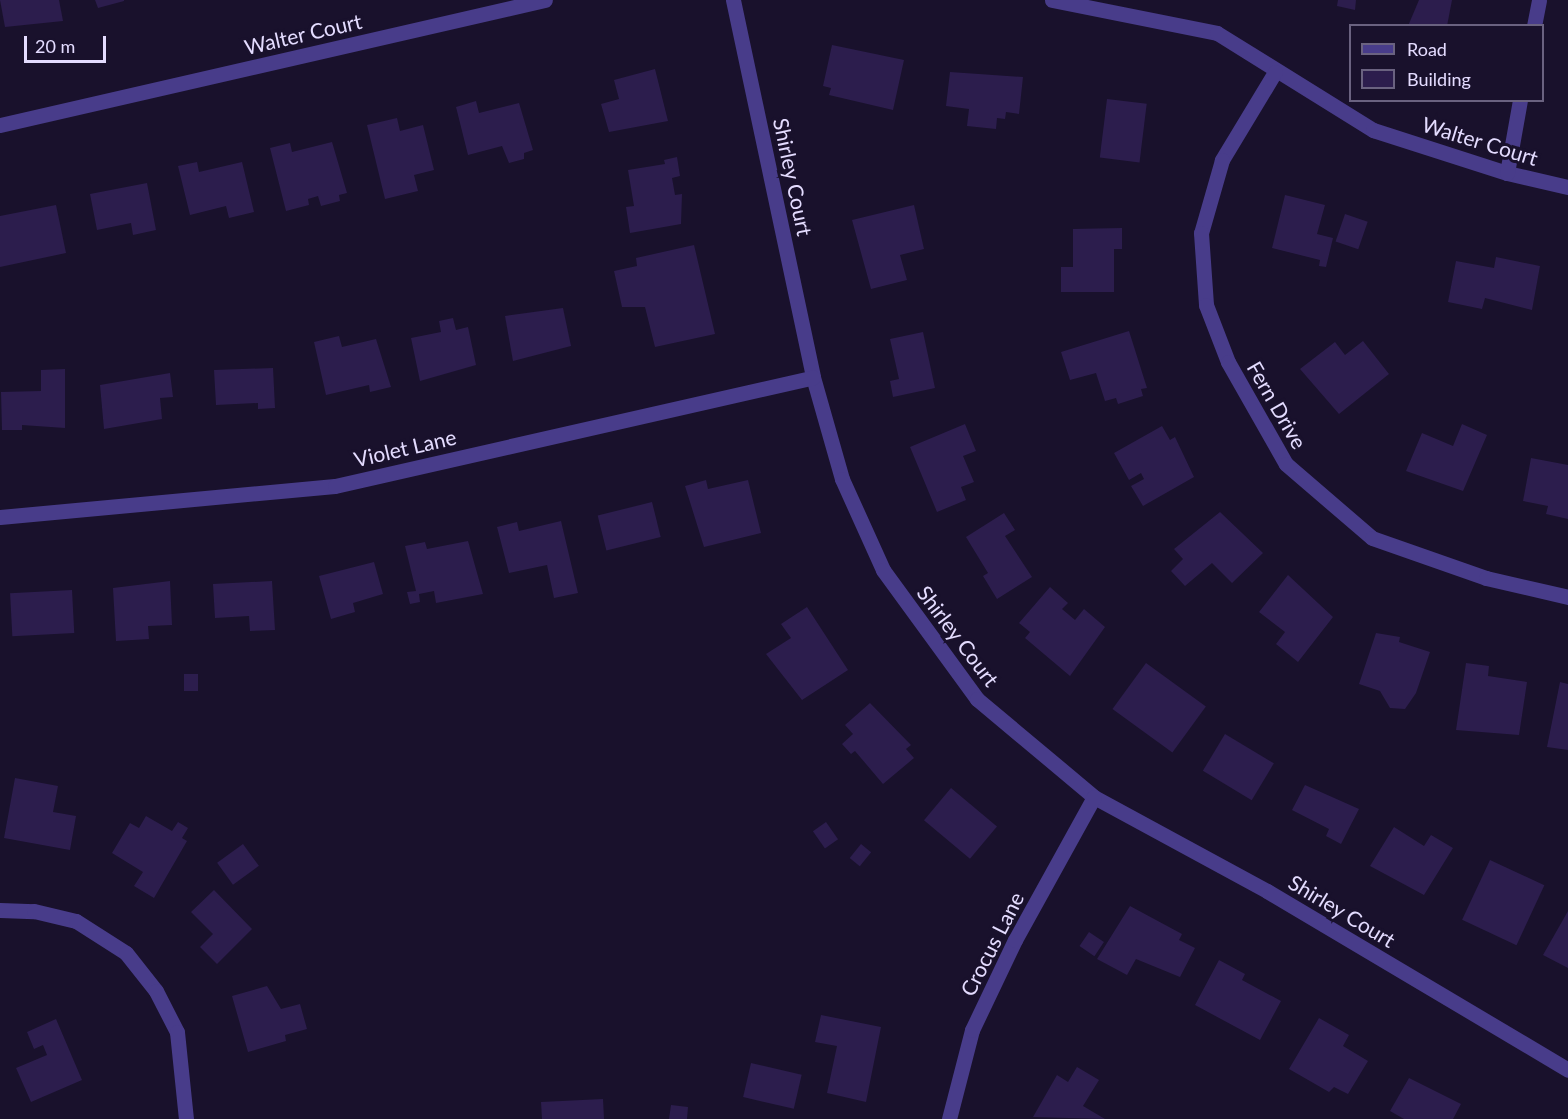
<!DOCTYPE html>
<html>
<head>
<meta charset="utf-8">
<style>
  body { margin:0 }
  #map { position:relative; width:1568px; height:1119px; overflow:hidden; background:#19112c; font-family:Lato,sans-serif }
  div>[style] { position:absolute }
  .building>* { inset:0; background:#2c1d4d; transform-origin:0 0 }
  .street>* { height:15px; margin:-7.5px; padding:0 7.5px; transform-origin:7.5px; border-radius:7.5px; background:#483c8a }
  span { translate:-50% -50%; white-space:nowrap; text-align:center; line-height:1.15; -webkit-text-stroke:6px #19112c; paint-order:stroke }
  .street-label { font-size:21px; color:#e4dcff }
  .legend { position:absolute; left:1349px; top:24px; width:195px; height:78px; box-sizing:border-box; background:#19112c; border:2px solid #6a6280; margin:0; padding:8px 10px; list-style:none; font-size:18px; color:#e4dcff }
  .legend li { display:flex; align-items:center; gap:12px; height:30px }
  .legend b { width:30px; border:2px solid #6a6280 }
  .scale { position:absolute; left:24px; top:36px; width:82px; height:27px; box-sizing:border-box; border:3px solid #e4dcff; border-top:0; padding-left:8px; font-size:18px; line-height:21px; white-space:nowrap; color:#e4dcff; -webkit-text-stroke:4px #19112c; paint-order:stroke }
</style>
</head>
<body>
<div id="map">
  <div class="building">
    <i style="clip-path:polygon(0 0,59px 0,63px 21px,5px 27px)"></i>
    <i style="clip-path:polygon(95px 0,124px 0,124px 1px,98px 8px)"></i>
    <i style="clip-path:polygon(1338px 0,1356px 0,1355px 10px,1337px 6px)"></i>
    <i style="clip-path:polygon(1419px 0,1452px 0,1447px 26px,1408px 26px)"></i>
    <i style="clip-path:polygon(832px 45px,904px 60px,893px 110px,829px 95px,831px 88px,823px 86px)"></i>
    <i style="clip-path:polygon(655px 69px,668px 121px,609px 132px,601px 104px,619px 99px,614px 80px)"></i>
    <i style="clip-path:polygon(950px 72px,1023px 77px,1019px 114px,1006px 112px,1005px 119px,997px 118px,996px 129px,967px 126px,969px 109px,946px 106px)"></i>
    <i style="left:1107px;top:99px;width:40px;height:59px;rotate:7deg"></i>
    <i style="clip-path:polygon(476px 101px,479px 113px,519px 103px,533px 150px,524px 153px,524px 159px,509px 163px,502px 146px,468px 155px,456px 107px)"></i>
    <i style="clip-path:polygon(397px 118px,400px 131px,423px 125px,434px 170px,414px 175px,418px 191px,385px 199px,367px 125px)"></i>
    <i style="clip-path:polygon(332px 142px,347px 193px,339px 195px,340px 201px,321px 206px,318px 196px,308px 199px,309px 205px,286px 211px,270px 148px,290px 143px,292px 152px)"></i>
    <i style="clip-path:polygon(677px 157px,680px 176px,672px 178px,675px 195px,682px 194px,681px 224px,630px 233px,626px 207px,634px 206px,628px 170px,665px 164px,664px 160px)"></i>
    <i style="clip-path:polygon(197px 162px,199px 172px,242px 162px,254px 212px,229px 218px,226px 206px,190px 215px,178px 166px)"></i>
    <i style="clip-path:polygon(147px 183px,156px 230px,133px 235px,131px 223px,97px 230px,90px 194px)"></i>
    <i style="clip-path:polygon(1285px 195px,1325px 205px,1317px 234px,1333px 238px,1326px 267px,1319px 266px,1320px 260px,1272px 248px)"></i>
    <i style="clip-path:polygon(56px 205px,66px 253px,0 267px,0 216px)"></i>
    <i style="clip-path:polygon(914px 205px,924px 249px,900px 255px,907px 280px,871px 289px,852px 220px)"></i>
    <i style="left:1345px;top:214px;width:24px;height:29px;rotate:19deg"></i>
    <i style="clip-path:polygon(1122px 228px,1122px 249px,1114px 249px,1114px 292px,1061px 292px,1061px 267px,1073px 267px,1073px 229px)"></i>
    <i style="clip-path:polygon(694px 245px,715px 334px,655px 347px,645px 307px,622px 307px,614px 271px,637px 266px,636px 258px)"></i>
    <i style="clip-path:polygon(1496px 257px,1540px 266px,1532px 310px,1485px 298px,1482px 309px,1448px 302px,1456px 261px,1494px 268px)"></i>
    <i style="clip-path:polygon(563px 308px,571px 346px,513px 361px,505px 316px)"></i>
    <i style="clip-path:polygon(453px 318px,456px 330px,468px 327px,476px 365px,420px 381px,411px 338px,441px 332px,439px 321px)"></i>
    <i style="clip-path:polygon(1129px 331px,1147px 388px,1141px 389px,1143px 396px,1118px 404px,1116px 398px,1105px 401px,1096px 373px,1070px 380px,1061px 352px)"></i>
    <i style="clip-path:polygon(923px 332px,935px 388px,893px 397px,890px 381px,899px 379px,890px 339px)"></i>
    <i style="clip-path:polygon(339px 336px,342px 347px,376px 339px,391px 387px,370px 392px,369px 385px,326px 395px,314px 342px)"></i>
    <i style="clip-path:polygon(1363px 341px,1389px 374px,1339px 414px,1300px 369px,1335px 342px,1345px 355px)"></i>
    <i style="clip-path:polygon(273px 368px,275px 408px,258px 409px,258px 403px,216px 405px,214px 370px)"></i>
    <i style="clip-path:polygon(65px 369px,65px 428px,22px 425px,22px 430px,2px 430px,1px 392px,41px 391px,41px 370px)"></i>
    <i style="clip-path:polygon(170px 373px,173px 397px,160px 398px,162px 419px,104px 429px,100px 385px)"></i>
    <i style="clip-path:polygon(965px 424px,976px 451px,963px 456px,974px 482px,961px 487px,966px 500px,937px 512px,910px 447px)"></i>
    <i style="clip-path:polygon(1462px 424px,1487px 435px,1463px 491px,1406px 471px,1422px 433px,1453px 446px)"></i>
    <i style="clip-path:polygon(1162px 426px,1170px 440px,1175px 437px,1194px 477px,1143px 506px,1131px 486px,1144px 479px,1141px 473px,1129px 480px,1114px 453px)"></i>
    <i style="clip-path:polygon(1531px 458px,1568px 465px,1568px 519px,1546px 514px,1548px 506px,1523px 501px)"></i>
    <i style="clip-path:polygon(706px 480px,708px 489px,748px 480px,761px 533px,704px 547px,685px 486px)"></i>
    <i style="left:652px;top:502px;width:36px;height:56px;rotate:76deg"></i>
    <i style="clip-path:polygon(1220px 512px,1263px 553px,1232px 583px,1212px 563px,1185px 586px,1171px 571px,1183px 559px,1174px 549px)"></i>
    <i style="clip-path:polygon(1004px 513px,1015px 530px,1005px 536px,1032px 577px,997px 599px,983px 576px,988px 573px,966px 537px)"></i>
    <i style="clip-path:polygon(561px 521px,578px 593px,554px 598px,547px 565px,509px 573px,497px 527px,517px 522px,519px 531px)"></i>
    <i style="clip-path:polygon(468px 541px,483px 594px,436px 603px,434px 591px,419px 594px,420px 602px,410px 604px,407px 592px,416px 591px,405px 546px,425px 542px,427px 549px)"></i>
    <i style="clip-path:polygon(374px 562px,383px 594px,353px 603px,355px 612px,331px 619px,319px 576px)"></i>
    <i style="clip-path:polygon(1288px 575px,1333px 617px,1298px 662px,1276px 644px,1285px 632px,1259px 612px)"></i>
    <i style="clip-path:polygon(170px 581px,172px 625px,148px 626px,149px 639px,116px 641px,113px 588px)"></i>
    <i style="clip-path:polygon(272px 581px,275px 630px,250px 631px,249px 616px,215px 618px,213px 584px)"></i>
    <i style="clip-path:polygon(1050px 587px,1068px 603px,1062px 609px,1075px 620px,1084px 609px,1105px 627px,1070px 676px,1025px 638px,1030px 632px,1019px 623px)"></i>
    <i style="left:72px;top:590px;width:43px;height:62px;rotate:87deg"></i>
    <i style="clip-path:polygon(807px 607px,848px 670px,802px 700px,766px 654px,791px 638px,781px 624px)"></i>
    <i style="clip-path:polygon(1376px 633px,1400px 637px,1399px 642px,1430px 652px,1416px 693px,1405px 709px,1390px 708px,1380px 691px,1359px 684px)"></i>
    <i style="left:1146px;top:663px;width:74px;height:57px;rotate:36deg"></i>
    <i style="clip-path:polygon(1466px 663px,1489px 666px,1488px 676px,1527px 682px,1519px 735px,1456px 730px)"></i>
    <i style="left:184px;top:674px;width:14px;height:17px"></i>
    <i style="clip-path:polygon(1560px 682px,1568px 684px,1568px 750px,1547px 747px)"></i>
    <i style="clip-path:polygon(870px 703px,911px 745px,906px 749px,914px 758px,883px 784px,855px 751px,851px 754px,842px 744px,853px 734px,845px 725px)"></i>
    <i style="left:1225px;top:734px;width:57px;height:43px;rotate:31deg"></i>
    <i style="clip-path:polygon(15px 778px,58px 786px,53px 812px,76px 816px,70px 850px,4px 838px)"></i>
    <i style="clip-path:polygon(1305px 785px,1359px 809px,1341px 844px,1326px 836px,1329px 829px,1292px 810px)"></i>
    <i style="left:951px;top:788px;width:60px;height:42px;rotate:40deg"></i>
    <i style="clip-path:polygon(146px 816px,172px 831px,178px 822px,188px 828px,182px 838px,187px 841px,154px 898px,134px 886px,143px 872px,112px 853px,130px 823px,139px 828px)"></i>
    <i style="left:826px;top:822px;width:21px;height:16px;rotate:55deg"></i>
    <i style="clip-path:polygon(1394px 827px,1424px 846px,1431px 835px,1453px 848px,1424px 895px,1370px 866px)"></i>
    <i style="left:243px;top:844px;width:27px;height:32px;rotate:54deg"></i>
    <i style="left:861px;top:844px;width:13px;height:18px;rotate:39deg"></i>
    <i style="left:1490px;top:860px;width:60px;height:66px;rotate:25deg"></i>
    <i style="clip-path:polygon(214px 890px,252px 929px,217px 964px,200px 947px,213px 934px,191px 912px)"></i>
    <i style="clip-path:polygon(1130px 906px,1182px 934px,1179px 940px,1195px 948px,1180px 977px,1136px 959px,1127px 975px,1097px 959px)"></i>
    <i style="clip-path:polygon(1568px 911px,1568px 968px,1543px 955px)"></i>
    <i style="left:1089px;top:932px;width:18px;height:17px;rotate:34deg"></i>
    <i style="clip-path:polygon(1219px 960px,1245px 974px,1242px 980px,1281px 1001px,1260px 1040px,1195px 1005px)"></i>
    <i style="clip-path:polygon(267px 986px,281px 1009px,300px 1004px,307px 1029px,285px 1035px,286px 1041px,248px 1052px,232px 996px)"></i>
    <i style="clip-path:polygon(821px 1015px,881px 1027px,866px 1102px,827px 1093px,837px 1046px,815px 1042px)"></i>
    <i style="clip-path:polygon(1319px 1018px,1349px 1035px,1343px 1046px,1368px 1061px,1348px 1094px,1334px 1087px,1329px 1092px,1289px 1069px)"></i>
    <i style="clip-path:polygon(56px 1019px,82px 1080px,31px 1102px,16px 1068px,47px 1055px,43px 1045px,34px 1049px,27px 1032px)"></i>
    <i style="left:751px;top:1063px;width:52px;height:35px;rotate:13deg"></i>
    <i style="clip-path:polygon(1077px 1067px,1099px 1080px,1083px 1106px,1105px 1119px,1033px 1117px,1057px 1075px,1068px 1082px)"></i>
    <i style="clip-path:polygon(1409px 1078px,1461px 1104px,1453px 1119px,1404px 1119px,1390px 1111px)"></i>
    <i style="clip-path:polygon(603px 1099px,604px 1119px,542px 1119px,541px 1102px)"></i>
    <i style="clip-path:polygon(671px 1105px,688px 1107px,687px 1119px,669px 1119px)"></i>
  </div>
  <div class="street">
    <i style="left:733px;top:0;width:385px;rotate:78deg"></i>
    <i style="left:813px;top:377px;width:106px;rotate:74.1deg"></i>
    <i style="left:842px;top:479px;width:100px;rotate:65.7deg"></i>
    <i style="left:883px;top:570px;width:160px;rotate:53.9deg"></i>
    <i style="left:977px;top:699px;width:153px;rotate:39.9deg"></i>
    <i style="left:1094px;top:797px;width:197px;rotate:28.5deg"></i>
    <i style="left:1267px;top:891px;width:350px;rotate:30.7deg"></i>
    <i style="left:1052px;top:0;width:168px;rotate:11.3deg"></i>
    <i style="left:1217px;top:33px;width:184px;rotate:31.9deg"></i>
    <i style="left:1373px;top:130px;width:141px;rotate:17.8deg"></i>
    <i style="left:1507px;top:173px;width:63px;rotate:12.9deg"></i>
    <i style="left:1534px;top:26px;width:26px;rotate:-79deg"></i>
    <i style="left:1275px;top:72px;width:103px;rotate:121.1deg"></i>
    <i style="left:1222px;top:160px;width:76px;rotate:106deg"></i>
    <i style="left:1201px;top:233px;width:72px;rotate:86deg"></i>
    <i style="left:1206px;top:305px;width:61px;rotate:68.9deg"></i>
    <i style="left:1228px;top:362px;width:117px;rotate:60.4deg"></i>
    <i style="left:1286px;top:464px;width:113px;rotate:40.7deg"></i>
    <i style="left:1372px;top:538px;width:121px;rotate:19.3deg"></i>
    <i style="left:1486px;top:578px;width:84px;rotate:13deg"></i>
    <i style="left:0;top:125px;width:559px;rotate:-12.92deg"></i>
    <i style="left:1507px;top:173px;width:74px;rotate:-79.9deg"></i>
    <i style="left:0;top:517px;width:336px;rotate:-5.3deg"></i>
    <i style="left:335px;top:486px;width:490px;rotate:-12.8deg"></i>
    <i style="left:0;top:910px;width:34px;rotate:2deg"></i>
    <i style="left:34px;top:911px;width:43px;rotate:13.4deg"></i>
    <i style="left:76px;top:921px;width:59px;rotate:32.6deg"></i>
    <i style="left:126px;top:953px;width:48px;rotate:51.7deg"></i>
    <i style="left:156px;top:991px;width:46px;rotate:62.9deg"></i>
    <i style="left:177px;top:1032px;width:87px;rotate:84.1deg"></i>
    <i style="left:949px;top:1119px;width:92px;rotate:-75.5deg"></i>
    <i style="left:972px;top:1030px;width:100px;rotate:-64.5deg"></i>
    <i style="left:1015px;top:940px;width:163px;rotate:-61.1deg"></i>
  </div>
  <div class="street-label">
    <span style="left:303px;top:34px;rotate:-13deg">Walter Court</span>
    <span style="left:1480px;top:141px;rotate:17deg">Walter Court</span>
    <span style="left:793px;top:177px;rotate:78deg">Shirley Court</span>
    <span style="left:1277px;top:405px;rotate:60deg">Fern Drive</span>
    <span style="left:405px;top:448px;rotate:-13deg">Violet Lane</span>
    <span style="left:958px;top:636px;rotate:53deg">Shirley Court</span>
    <span style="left:1342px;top:911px;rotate:31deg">Shirley Court</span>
    <span style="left:992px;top:944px;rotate:-63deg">Crocus Lane</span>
  </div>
  <ul class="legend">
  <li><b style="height:8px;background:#483c8a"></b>Road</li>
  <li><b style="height:16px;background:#2c1d4d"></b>Building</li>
  </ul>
  <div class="scale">20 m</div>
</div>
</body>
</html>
